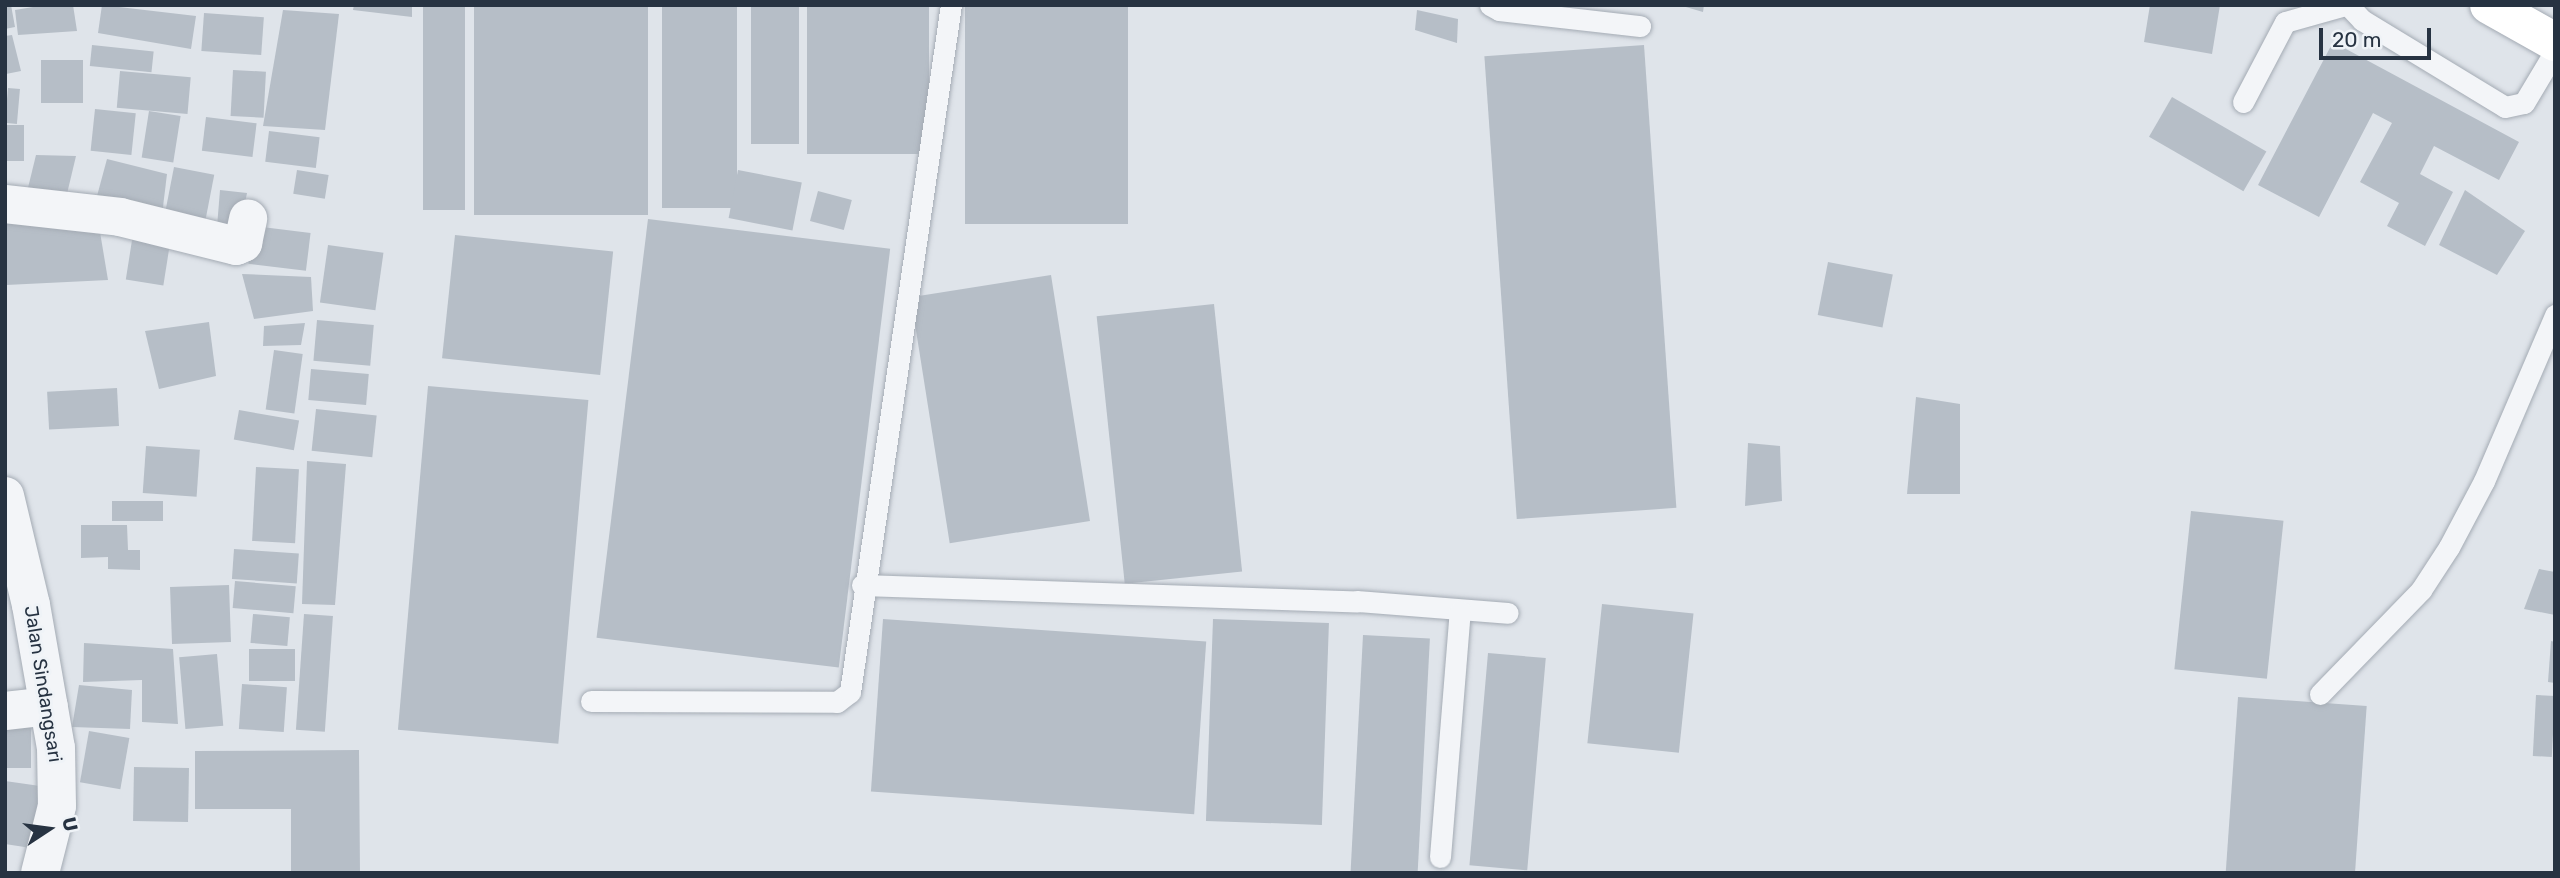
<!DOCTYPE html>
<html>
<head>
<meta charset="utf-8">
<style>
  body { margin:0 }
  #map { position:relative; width:2560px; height:878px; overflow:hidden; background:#dfe4ea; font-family:Rubik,sans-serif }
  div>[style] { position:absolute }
  .building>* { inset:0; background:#b6bec7; transform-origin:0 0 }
  .roads { filter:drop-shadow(0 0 2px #a4abb4) drop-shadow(0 0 2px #a4abb4) }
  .service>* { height:21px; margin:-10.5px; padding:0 10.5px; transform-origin:10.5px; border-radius:10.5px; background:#f3f5f8 }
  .minor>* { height:38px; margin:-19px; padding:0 19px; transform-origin:19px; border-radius:19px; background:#f3f5f8 }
  .secondary>* { height:38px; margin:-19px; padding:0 19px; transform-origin:19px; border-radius:19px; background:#fff }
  span { translate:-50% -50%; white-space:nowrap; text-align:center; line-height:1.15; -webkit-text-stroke:6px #eff3f7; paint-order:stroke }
  .street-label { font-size:19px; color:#273342 }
  .frame { position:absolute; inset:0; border:7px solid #273342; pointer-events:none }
  .north { position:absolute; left:14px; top:794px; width:70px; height:70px; -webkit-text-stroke:5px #eff3f7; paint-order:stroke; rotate:77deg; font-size:19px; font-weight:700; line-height:28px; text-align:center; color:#273342 }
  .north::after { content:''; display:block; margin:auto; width:24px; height:32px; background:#273342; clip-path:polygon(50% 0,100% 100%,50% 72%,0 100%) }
  .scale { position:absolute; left:2319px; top:28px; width:112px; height:32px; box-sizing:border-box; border:4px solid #273342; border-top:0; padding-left:9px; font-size:21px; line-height:24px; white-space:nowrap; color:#273342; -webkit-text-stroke:5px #eff3f7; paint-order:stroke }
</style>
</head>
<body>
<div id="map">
  <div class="building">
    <i style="clip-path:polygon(5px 5px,11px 5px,15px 27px,5px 29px)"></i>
    <i style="clip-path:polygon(45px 5px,73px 5px,77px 31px,18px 35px,15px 10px)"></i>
    <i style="clip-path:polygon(102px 5px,196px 16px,191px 49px,98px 33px)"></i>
    <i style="clip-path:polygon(354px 5px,412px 5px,412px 17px,353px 10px)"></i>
    <i style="left:423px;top:5px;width:42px;height:205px"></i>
    <i style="left:474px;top:5px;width:174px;height:210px"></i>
    <i style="left:662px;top:5px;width:75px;height:203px"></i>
    <i style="left:751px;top:5px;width:48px;height:139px"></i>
    <i style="left:807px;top:5px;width:122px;height:149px"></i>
    <i style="left:965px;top:5px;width:163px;height:219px"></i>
    <i style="clip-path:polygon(1679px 5px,1704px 5px,1703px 12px)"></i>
    <i style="clip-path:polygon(2150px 5px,2220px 5px,2212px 54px,2144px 42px)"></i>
    <i style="clip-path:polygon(283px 10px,339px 14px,325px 130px,263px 126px)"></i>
    <i style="clip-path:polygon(1417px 10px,1458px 19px,1457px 43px,1415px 30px)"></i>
    <i style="left:204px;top:13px;width:60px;height:38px;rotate:4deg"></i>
    <i style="clip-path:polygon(12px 35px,21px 71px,6px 74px,5px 36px)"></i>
    <i style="clip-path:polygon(2333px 42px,2519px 142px,2499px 180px,2434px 146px,2420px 174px,2453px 192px,2425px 246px,2387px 226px,2399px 203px,2360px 182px,2392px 123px,2373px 113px,2319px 217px,2258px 185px)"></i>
    <i style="left:92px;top:45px;width:62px;height:21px;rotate:6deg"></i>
    <i style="left:1644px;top:45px;width:464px;height:160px;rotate:86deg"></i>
    <i style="left:83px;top:60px;width:43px;height:42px;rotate:90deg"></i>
    <i style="left:233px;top:70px;width:33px;height:46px;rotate:3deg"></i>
    <i style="left:120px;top:71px;width:71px;height:37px;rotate:5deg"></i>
    <i style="left:8px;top:88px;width:12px;height:35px;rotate:5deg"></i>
    <i style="left:2172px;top:97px;width:109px;height:46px;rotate:30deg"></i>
    <i style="left:95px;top:109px;width:41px;height:42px;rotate:6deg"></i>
    <i style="left:149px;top:111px;width:32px;height:47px;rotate:9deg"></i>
    <i style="left:206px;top:117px;width:51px;height:34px;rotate:7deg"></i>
    <i style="left:5px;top:125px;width:19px;height:36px"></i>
    <i style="left:269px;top:131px;width:51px;height:31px;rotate:7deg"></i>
    <i style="clip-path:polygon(36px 155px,76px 156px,66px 198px,26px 196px)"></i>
    <i style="clip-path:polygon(107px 159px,167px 174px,162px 215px,94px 207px)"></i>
    <i style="left:174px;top:167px;width:41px;height:45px;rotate:11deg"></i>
    <i style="left:297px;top:170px;width:32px;height:24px;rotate:9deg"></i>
    <i style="left:738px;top:170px;width:65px;height:49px;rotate:11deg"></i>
    <i style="clip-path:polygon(220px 190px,247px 193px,240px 228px,217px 227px)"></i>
    <i style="clip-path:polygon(2465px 190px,2525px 231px,2497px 275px,2439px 245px)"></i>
    <i style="left:818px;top:191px;width:35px;height:31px;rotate:15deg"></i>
    <i style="clip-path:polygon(5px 210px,98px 220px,108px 280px,6px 285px)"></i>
    <i style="left:648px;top:219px;width:244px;height:422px;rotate:7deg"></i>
    <i style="left:253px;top:226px;width:58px;height:38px;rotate:7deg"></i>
    <i style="left:133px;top:234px;width:38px;height:46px;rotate:9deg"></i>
    <i style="left:455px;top:235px;width:159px;height:124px;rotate:6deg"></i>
    <i style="left:328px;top:245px;width:56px;height:58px;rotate:8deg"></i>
    <i style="left:1828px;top:262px;width:66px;height:54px;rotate:11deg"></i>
    <i style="clip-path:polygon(242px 274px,311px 277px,313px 311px,254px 319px)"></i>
    <i style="left:1051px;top:275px;width:249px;height:142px;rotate:81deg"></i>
    <i style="left:1214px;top:304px;width:269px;height:118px;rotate:84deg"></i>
    <i style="left:317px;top:320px;width:57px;height:41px;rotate:5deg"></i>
    <i style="clip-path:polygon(209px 322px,216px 376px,159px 389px,145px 331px)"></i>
    <i style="clip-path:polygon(305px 323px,301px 345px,263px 346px,264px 326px)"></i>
    <i style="left:274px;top:350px;width:29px;height:60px;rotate:8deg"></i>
    <i style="left:311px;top:369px;width:58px;height:31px;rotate:5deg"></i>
    <i style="left:428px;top:386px;width:161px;height:345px;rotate:5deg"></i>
    <i style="left:117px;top:388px;width:38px;height:70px;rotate:87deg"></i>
    <i style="clip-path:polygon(1916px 397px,1960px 404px,1960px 494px,1907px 494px)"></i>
    <i style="left:316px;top:409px;width:61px;height:42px;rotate:6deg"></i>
    <i style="left:239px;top:410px;width:61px;height:30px;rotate:10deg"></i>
    <i style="clip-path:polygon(1748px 443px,1780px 446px,1782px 501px,1745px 506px)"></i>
    <i style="left:146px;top:446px;width:54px;height:47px;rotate:4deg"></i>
    <i style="clip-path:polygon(307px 461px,346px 464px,335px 605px,302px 604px)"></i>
    <i style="left:256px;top:467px;width:43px;height:74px;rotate:3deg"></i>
    <i style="left:112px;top:501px;width:51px;height:20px"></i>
    <i style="left:2191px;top:511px;width:93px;height:159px;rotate:6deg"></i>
    <i style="clip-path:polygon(81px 525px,127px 525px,128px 550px,140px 550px,140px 570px,108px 569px,108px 557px,81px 558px)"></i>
    <i style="left:234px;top:549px;width:65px;height:30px;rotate:4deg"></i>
    <i style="clip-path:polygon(2539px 569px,2555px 572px,2555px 615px,2524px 609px)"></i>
    <i style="left:235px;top:581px;width:61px;height:27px;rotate:5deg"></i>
    <i style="left:229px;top:585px;width:57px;height:59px;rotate:88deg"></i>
    <i style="left:1602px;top:604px;width:92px;height:140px;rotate:6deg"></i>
    <i style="left:253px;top:614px;width:37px;height:29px;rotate:5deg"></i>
    <i style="left:304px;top:614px;width:29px;height:116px;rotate:4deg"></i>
    <i style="left:883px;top:619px;width:324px;height:173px;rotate:4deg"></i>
    <i style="left:1213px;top:619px;width:116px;height:202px;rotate:2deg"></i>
    <i style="left:1363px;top:635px;width:67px;height:238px;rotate:3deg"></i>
    <i style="clip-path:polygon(2551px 641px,2555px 642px,2555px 683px,2548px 682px)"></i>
    <i style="clip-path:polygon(84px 643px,173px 649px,178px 724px,142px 722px,142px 680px,83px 682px)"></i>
    <i style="left:249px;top:649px;width:46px;height:32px"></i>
    <i style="left:1488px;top:653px;width:58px;height:213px;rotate:5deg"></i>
    <i style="left:217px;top:654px;width:72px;height:38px;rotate:85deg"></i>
    <i style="left:242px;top:684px;width:45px;height:45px;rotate:4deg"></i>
    <i style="clip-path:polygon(79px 685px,132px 690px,130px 729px,72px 727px)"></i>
    <i style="left:2536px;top:695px;width:19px;height:61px;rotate:3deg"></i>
    <i style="left:2238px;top:697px;width:129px;height:176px;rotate:4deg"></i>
    <i style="left:5px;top:720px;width:26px;height:48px"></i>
    <i style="left:89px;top:731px;width:41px;height:52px;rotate:10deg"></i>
    <i style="clip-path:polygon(359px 750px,360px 873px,291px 873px,291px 809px,195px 809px,195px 751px)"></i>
    <i style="left:134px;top:767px;width:55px;height:54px;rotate:1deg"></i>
    <i style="clip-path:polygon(5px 781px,40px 786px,31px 848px,5px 844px)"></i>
  </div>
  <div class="roads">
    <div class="service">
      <i style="left:1490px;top:5px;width:10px;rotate:29deg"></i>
      <i style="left:1499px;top:10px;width:142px;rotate:6.5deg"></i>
      <i style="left:2348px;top:5px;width:21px;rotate:47deg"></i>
      <i style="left:2362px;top:20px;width:167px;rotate:31.3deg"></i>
      <i style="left:2505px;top:107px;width:19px;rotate:-12deg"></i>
      <i style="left:2524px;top:103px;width:61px;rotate:-59.2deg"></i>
      <i style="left:2243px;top:102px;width:90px;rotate:-62.3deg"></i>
      <i style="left:2285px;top:22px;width:62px;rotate:-15.8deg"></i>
      <i style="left:862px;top:585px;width:495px;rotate:1.9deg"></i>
      <i style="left:1357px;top:601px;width:151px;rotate:4.5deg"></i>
      <i style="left:2320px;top:694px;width:145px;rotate:-45.8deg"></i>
      <i style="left:2421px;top:590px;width:51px;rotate:-56.9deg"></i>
      <i style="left:2449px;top:547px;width:75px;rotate:-62.1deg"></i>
      <i style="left:2484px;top:481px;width:181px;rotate:-66.8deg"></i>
      <i style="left:591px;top:701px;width:246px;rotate:0.2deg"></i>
      <i style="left:837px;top:702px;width:16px;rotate:-38deg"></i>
      <i style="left:850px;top:692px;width:694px;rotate:-81.64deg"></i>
      <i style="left:1440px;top:857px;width:247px;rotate:-85.4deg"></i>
    </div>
    <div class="minor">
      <i style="left:5px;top:204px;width:116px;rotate:6.4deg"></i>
      <i style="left:120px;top:217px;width:120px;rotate:14deg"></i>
      <i style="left:236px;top:246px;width:8px;rotate:-23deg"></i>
      <i style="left:243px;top:243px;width:25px;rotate:-78deg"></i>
      <i style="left:5px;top:496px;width:112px;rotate:76.6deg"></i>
      <i style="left:31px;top:605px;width:145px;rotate:80.1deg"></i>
      <i style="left:56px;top:748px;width:58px;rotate:89deg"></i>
      <i style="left:57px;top:806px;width:69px;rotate:104.2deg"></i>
      <i style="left:5px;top:711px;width:44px;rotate:-6.5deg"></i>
    </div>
    <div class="secondary">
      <i style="left:2489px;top:5px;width:76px;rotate:29.3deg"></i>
    </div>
  </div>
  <div class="street-label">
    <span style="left:43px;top:684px;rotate:81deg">Jalan Sindangsari</span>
  </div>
  <div class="frame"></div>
  <div class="north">U</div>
  <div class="scale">20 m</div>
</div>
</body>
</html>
